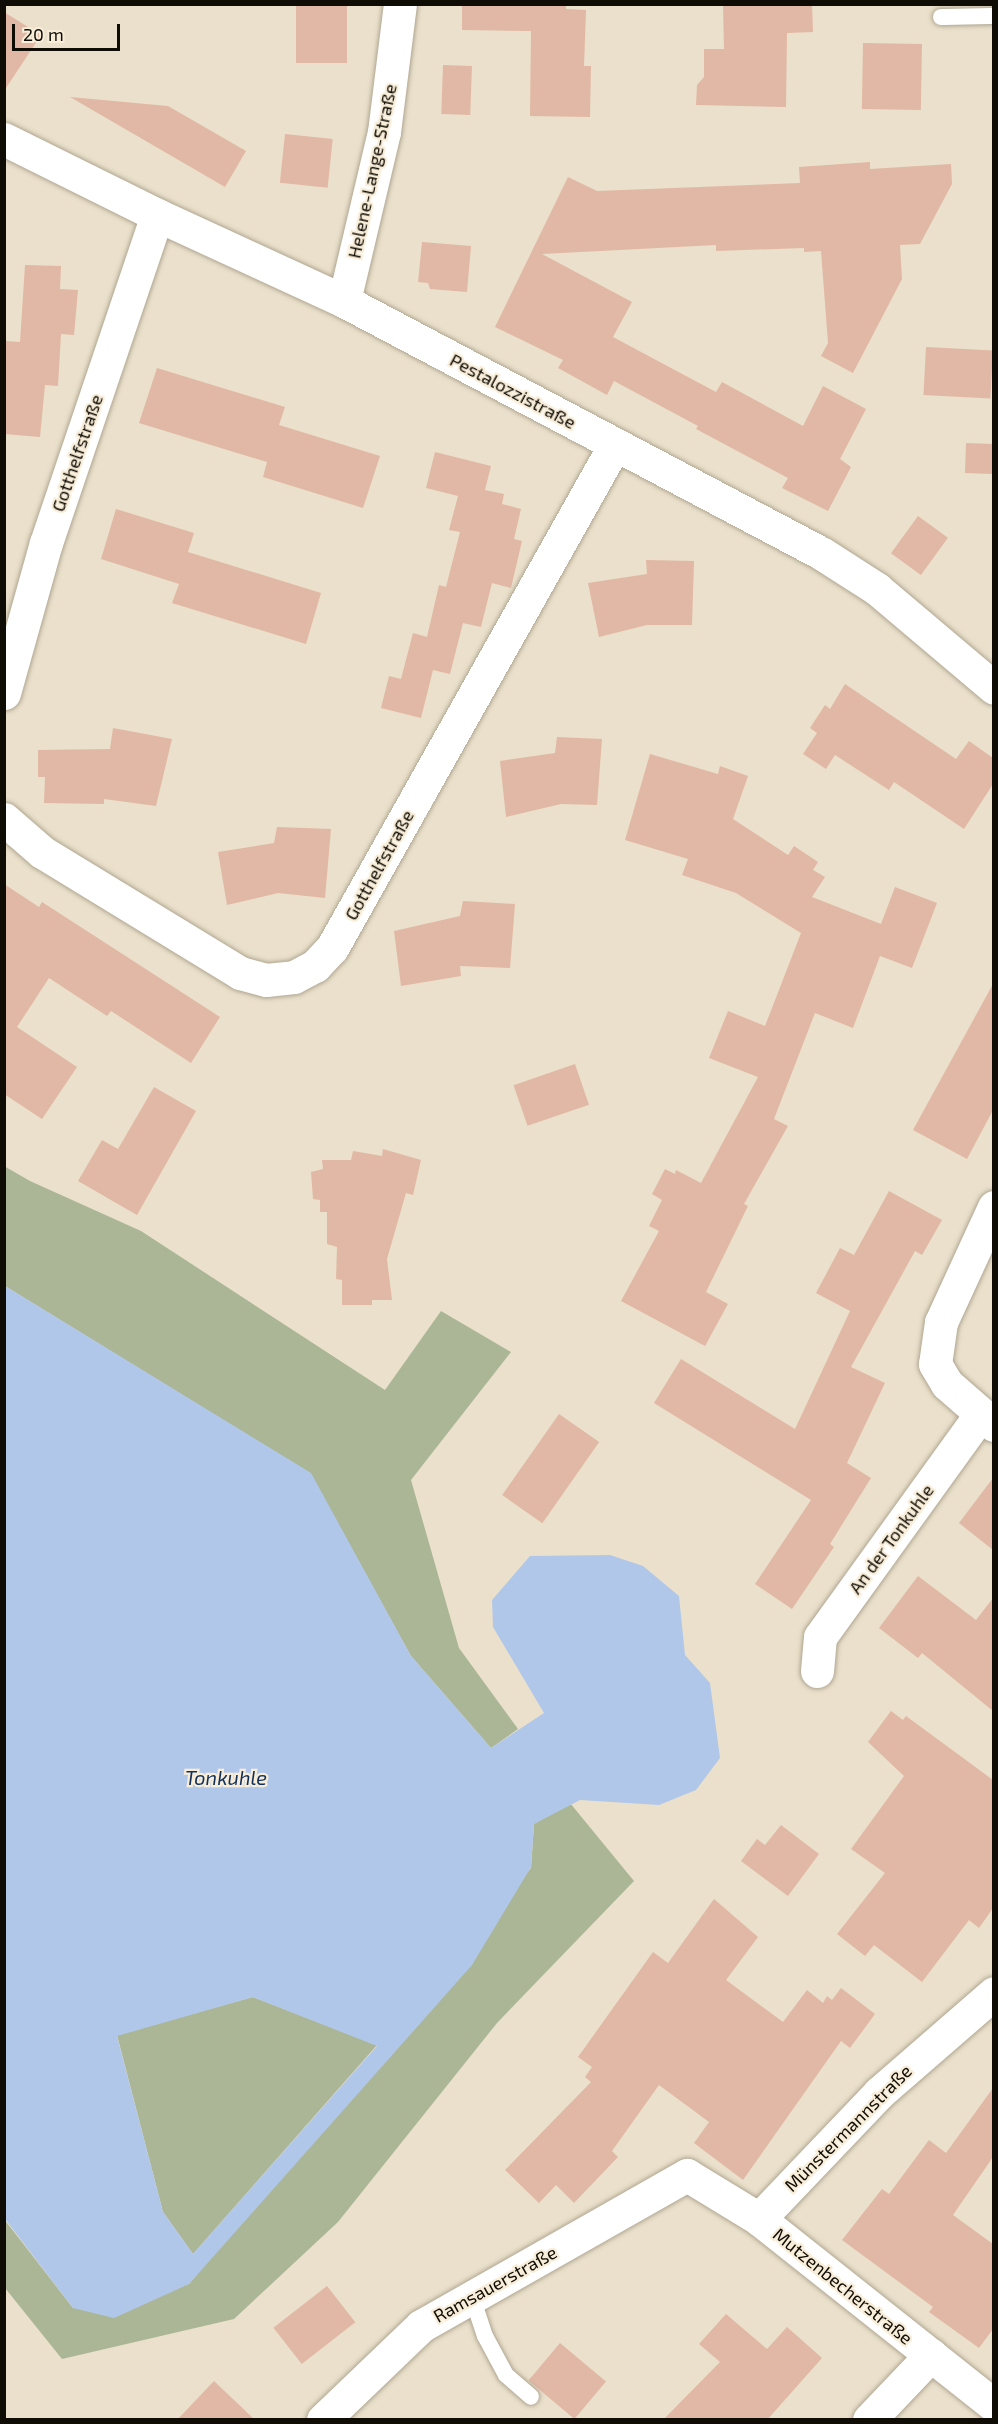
<!DOCTYPE html>
<html>
<head>
<meta charset="utf-8">
<style>
  body { margin:0 }
  #map { position:relative; width:998px; height:2424px; overflow:hidden; background:#eae0cb; font-family:"Exo 2",sans-serif }
  div>[style] { position:absolute }
  .green>* { inset:0; background:#abb697 }
  .water>* { inset:0; background:#b0c7ea }
  .building>* { inset:0; background:#e1b8a5; transform-origin:0 0 }
  .roads { filter:drop-shadow(0 0 2px #b0a692) drop-shadow(0 0 2px #b0a692) }
  .lane>* { height:16px; margin:-8px; padding:0 8px; transform-origin:8px; border-radius:8px; background:#fff }
  .street>* { height:33px; margin:-16.5px; padding:0 16.5px; transform-origin:16.5px; border-radius:16.5px; background:#fff }
  span { translate:-50% -50%; white-space:nowrap; text-align:center; line-height:1.15; -webkit-text-stroke:4.5px #f8edd8; paint-order:stroke }
  .street-label { font-size:18px; color:#0f0c05 }
  .water-label { font-size:20px; color:#12305b; font-style:italic }
  .frame { position:absolute; inset:0; border:6px solid #0f0c05; pointer-events:none }
  .scale { position:absolute; left:12px; top:24px; width:108px; height:27px; box-sizing:border-box; border:3px solid #0f0c05; border-top:0; padding-left:8px; font-size:18px; line-height:21px; white-space:nowrap; color:#0f0c05; -webkit-text-stroke:4px #f8edd8; paint-order:stroke }
</style>
</head>
<body>
<div id="map">
  <div class="green">
    <i style="clip-path:polygon(4px 1166px,30px 1181px,141px 1231px,385px 1390px,441px 1311px,511px 1352px,411px 1480px,459px 1648px,518px 1729px,491px 1748px,411px 1656px,310px 1473px,5px 1286px)"></i>
    <i style="clip-path:polygon(570px 1803px,634px 1881px,497px 2023px,338px 2222px,234px 2319px,62px 2359px,5px 2288px,4px 2219px,73px 2308px,189px 2284px,531px 1868px,534px 1824px)"></i>
    <i style="clip-path:polygon(253px 1997px,377px 2045px,193px 2254px,163px 2212px,117px 2035px)"></i>
  </div>
  <div class="water">
    <i style="clip-path:polygon(evenodd,5px 1286px,311px 1473px,411px 1656px,491px 1748px,544px 1713px,493px 1627px,492px 1600px,530px 1556px,610px 1555px,643px 1566px,679px 1596px,685px 1655px,710px 1683px,720px 1758px,696px 1790px,659px 1805px,580px 1800px,534px 1824px,531px 1867px,472px 1965px,189px 2284px,114px 2318px,73px 2308px,5px 2219px,5px 1286px,253px 1997px,377px 2046px,193px 2254px,163px 2212px,117px 2036px,253px 1997px)"></i>
  </div>
  <div class="building">
    <i style="left:296px;top:4px;width:51px;height:59px"></i>
    <i style="clip-path:polygon(462px 4px,566px 4px,566px 9px,586px 10px,584px 66px,591px 66px,590px 117px,530px 116px,531px 31px,462px 30px)"></i>
    <i style="clip-path:polygon(723px 4px,812px 4px,813px 32px,787px 33px,786px 107px,696px 105px,697px 85px,704px 77px,704px 49px,724px 49px)"></i>
    <i style="clip-path:polygon(4px 12px,41px 35px,4px 91px)"></i>
    <i style="left:863px;top:43px;width:59px;height:66px;rotate:1deg"></i>
    <i style="left:443px;top:65px;width:29px;height:49px;rotate:2deg"></i>
    <i style="clip-path:polygon(70px 97px,168px 106px,246px 151px,225px 187px)"></i>
    <i style="left:285px;top:134px;width:48px;height:49px;rotate:6deg"></i>
    <i style="clip-path:polygon(870px 162px,870px 169px,951px 164px,952px 184px,920px 244px,900px 245px,902px 279px,853px 373px,821px 356px,828px 343px,821px 251px,804px 252px,804px 248px,716px 251px,716px 245px,542px 254px,632px 302px,613px 337px,716px 392px,722px 382px,803px 426px,823px 386px,866px 409px,840px 459px,851px 467px,828px 511px,782px 488px,788px 478px,696px 429px,698px 426px,614px 381px,607px 395px,558px 368px,563px 360px,495px 327px,568px 177px,597px 191px,800px 183px,799px 167px)"></i>
    <i style="clip-path:polygon(422px 242px,471px 246px,467px 292px,430px 289px,428px 283px,418px 282px)"></i>
    <i style="clip-path:polygon(25px 265px,61px 266px,60px 289px,78px 290px,74px 335px,61px 334px,58px 386px,45px 385px,40px 437px,4px 434px,6px 341px,20px 342px)"></i>
    <i style="left:926px;top:347px;width:67px;height:48px;rotate:3deg"></i>
    <i style="clip-path:polygon(157px 368px,285px 407px,279px 425px,380px 456px,363px 508px,263px 477px,267px 462px,139px 423px)"></i>
    <i style="left:966px;top:443px;width:27px;height:30px;rotate:2deg"></i>
    <i style="clip-path:polygon(435px 452px,491px 466px,485px 490px,504px 494px,502px 504px,521px 509px,514px 539px,522px 541px,511px 588px,492px 583px,481px 627px,463px 623px,450px 674px,433px 670px,421px 718px,381px 708px,389px 676px,401px 679px,413px 633px,427px 637px,439px 585px,446px 587px,460px 532px,449px 530px,458px 496px,426px 488px)"></i>
    <i style="clip-path:polygon(116px 509px,194px 533px,188px 552px,321px 593px,306px 644px,172px 603px,179px 584px,101px 559px)"></i>
    <i style="left:918px;top:516px;width:37px;height:46px;rotate:36deg"></i>
    <i style="clip-path:polygon(646px 560px,694px 561px,692px 625px,647px 625px,599px 637px,588px 583px,647px 574px)"></i>
    <i style="clip-path:polygon(845px 684px,956px 759px,969px 741px,993px 758px,993px 784px,964px 829px,894px 782px,889px 790px,835px 755px,826px 769px,803px 754px,817px 733px,810px 728px,825px 705px,830px 709px)"></i>
    <i style="clip-path:polygon(113px 728px,172px 739px,156px 806px,104px 799px,104px 804px,44px 803px,45px 777px,38px 777px,38px 750px,110px 749px)"></i>
    <i style="clip-path:polygon(557px 737px,602px 739px,597px 805px,561px 804px,506px 817px,500px 761px,555px 753px)"></i>
    <i style="clip-path:polygon(650px 754px,718px 774px,720px 766px,748px 776px,733px 819px,788px 855px,794px 846px,818px 862px,813px 870px,825px 877px,812px 897px,881px 924px,895px 887px,937px 903px,912px 968px,880px 956px,853px 1028px,815px 1013px,774px 1119px,788px 1126px,744px 1204px,748px 1206px,706px 1292px,728px 1304px,705px 1346px,621px 1301px,659px 1231px,649px 1226px,662px 1200px,652px 1194px,665px 1169px,675px 1174px,676px 1170px,701px 1183px,758px 1077px,709px 1058px,728px 1011px,765px 1026px,801px 933px,736px 893px,682px 875px,688px 859px,625px 840px)"></i>
    <i style="clip-path:polygon(277px 827px,331px 829px,325px 898px,278px 893px,227px 905px,218px 852px,274px 843px)"></i>
    <i style="clip-path:polygon(4px 884px,39px 907px,42px 902px,220px 1017px,191px 1063px,111px 1011px,107px 1016px,49px 978px,17px 1027px,77px 1067px,42px 1119px,4px 1094px)"></i>
    <i style="clip-path:polygon(463px 901px,515px 904px,510px 968px,460px 966px,461px 976px,401px 986px,394px 931px,460px 916px)"></i>
    <i style="clip-path:polygon(993px 984px,993px 1110px,967px 1159px,913px 1130px)"></i>
    <i style="left:575px;top:1064px;width:43px;height:65px;rotate:71deg"></i>
    <i style="clip-path:polygon(154px 1087px,196px 1111px,137px 1215px,78px 1181px,102px 1140px,118px 1149px)"></i>
    <i style="clip-path:polygon(383px 1149px,421px 1160px,413px 1195px,406px 1193px,387px 1259px,392px 1300px,372px 1300px,372px 1305px,342px 1305px,342px 1280px,336px 1279px,337px 1247px,327px 1244px,327px 1212px,320px 1212px,320px 1200px,313px 1199px,311px 1172px,323px 1169px,322px 1160px,351px 1160px,353px 1151px,382px 1156px)"></i>
    <i style="clip-path:polygon(889px 1191px,942px 1220px,922px 1255px,915px 1251px,851px 1367px,885px 1383px,847px 1463px,871px 1478px,830px 1544px,834px 1547px,792px 1609px,755px 1584px,811px 1500px,654px 1403px,681px 1359px,795px 1429px,850px 1311px,816px 1293px,840px 1248px,854px 1255px)"></i>
    <i style="left:559px;top:1414px;width:49px;height:99px;rotate:35deg"></i>
    <i style="clip-path:polygon(993px 1478px,993px 1550px,959px 1523px)"></i>
    <i style="clip-path:polygon(918px 1576px,976px 1620px,993px 1598px,993px 1711px,922px 1653px,918px 1658px,879px 1628px)"></i>
    <i style="clip-path:polygon(891px 1711px,903px 1720px,906px 1716px,993px 1780px,993px 1908px,979px 1928px,969px 1920px,922px 1982px,874px 1945px,865px 1956px,837px 1934px,885px 1873px,851px 1849px,904px 1776px,868px 1742px)"></i>
    <i style="clip-path:polygon(781px 1825px,819px 1854px,788px 1896px,741px 1861px,757px 1839px,765px 1845px)"></i>
    <i style="clip-path:polygon(714px 1899px,758px 1937px,726px 1980px,783px 2022px,807px 1990px,823px 2003px,827px 1996px,832px 2000px,841px 1988px,875px 2014px,850px 2048px,841px 2041px,743px 2180px,694px 2143px,709px 2122px,659px 2085px,612px 2151px,618px 2157px,574px 2203px,556px 2185px,539px 2203px,505px 2170px,591px 2082px,585px 2077px,592px 2067px,578px 2057px,653px 1952px,668px 1963px)"></i>
    <i style="clip-path:polygon(993px 2088px,993px 2157px,953px 2215px,993px 2244px,993px 2329px,979px 2348px,929px 2312px,933px 2307px,842px 2240px,882px 2189px,889px 2194px,929px 2140px,946px 2153px)"></i>
    <i style="left:327px;top:2286px;width:46px;height:68px;rotate:52deg"></i>
    <i style="clip-path:polygon(726px 2314px,767px 2349px,787px 2327px,822px 2358px,767px 2420px,663px 2420px,720px 2362px,699px 2344px)"></i>
    <i style="left:560px;top:2343px;width:60px;height:49px;rotate:40deg"></i>
    <i style="clip-path:polygon(214px 2381px,255px 2420px,177px 2420px)"></i>
  </div>
  <div class="roads">
    <div class="lane">
      <i style="left:941px;top:17px;width:53px;rotate:-1.1deg"></i>
      <i style="left:472px;top:2297px;width:41px;rotate:71.6deg"></i>
      <i style="left:485px;top:2336px;width:44px;rotate:61.7deg"></i>
      <i style="left:506px;top:2375px;width:33px;rotate:41deg"></i>
    </div>
    <div class="street">
      <i style="left:4px;top:139px;width:171px;rotate:26.4deg"></i>
      <i style="left:157px;top:215px;width:206px;rotate:24.7deg"></i>
      <i style="left:344px;top:301px;width:539px;rotate:27.85deg"></i>
      <i style="left:821px;top:553px;width:67px;rotate:32.7deg"></i>
      <i style="left:877px;top:589px;width:153px;rotate:40.2deg"></i>
      <i style="left:344px;top:301px;width:174px;rotate:-76.7deg"></i>
      <i style="left:384px;top:132px;width:129px;rotate:-82.9deg"></i>
      <i style="left:4px;top:693px;width:156px;rotate:-74.4deg"></i>
      <i style="left:46px;top:543px;width:346px;rotate:-71.3deg"></i>
      <i style="left:4px;top:819px;width:50px;rotate:41deg"></i>
      <i style="left:42px;top:852px;width:232px;rotate:31.4deg"></i>
      <i style="left:240px;top:973px;width:27px;rotate:15deg"></i>
      <i style="left:266px;top:980px;width:28px;rotate:-6deg"></i>
      <i style="left:294px;top:977px;width:24px;rotate:-28deg"></i>
      <i style="left:315px;top:966px;width:25px;rotate:-47deg"></i>
      <i style="left:332px;top:948px;width:576px;rotate:-60.67deg"></i>
      <i style="left:994px;top:1207px;width:127px;rotate:114.7deg"></i>
      <i style="left:941px;top:1322px;width:42px;rotate:98.1deg"></i>
      <i style="left:935px;top:1364px;width:23px;rotate:59deg"></i>
      <i style="left:947px;top:1384px;width:62px;rotate:41.1deg"></i>
      <i style="left:817px;top:1671px;width:34px;rotate:-85deg"></i>
      <i style="left:820px;top:1637px;width:275px;rotate:-54.2deg"></i>
      <i style="left:759px;top:2219px;width:174px;rotate:-46.4deg"></i>
      <i style="left:879px;top:2093px;width:152px;rotate:-41deg"></i>
      <i style="left:323px;top:2420px;width:136px;rotate:-43.8deg"></i>
      <i style="left:421px;top:2326px;width:306px;rotate:-29.6deg"></i>
      <i style="left:687px;top:2175px;width:84px;rotate:31.4deg"></i>
      <i style="left:759px;top:2219px;width:300px;rotate:38.4deg"></i>
      <i style="left:869px;top:2420px;width:90px;rotate:-46.4deg"></i>
    </div>
  </div>
  <div class="street-label">
    <span style="left:372px;top:171px;rotate:-78deg">Helene-Lange-Straße</span>
    <span style="left:513px;top:391px;rotate:28deg">Pestalozzistraße</span>
    <span style="left:77px;top:453px;rotate:-71deg">Gotthelfstraße</span>
    <span style="left:379px;top:865px;rotate:-61deg">Gotthelfstraße</span>
    <span style="left:891px;top:1539px;rotate:-54deg">An der Tonkuhle</span>
    <span style="left:848px;top:2128px;rotate:-45deg">Münstermannstraße</span>
    <span style="left:495px;top:2284px;rotate:-29deg">Ramsauerstraße</span>
    <span style="left:843px;top:2286px;rotate:39deg">Mutzenbecherstraße</span>
  </div>
  <div class="water-label">
    <span style="left:226px;top:1777px">Tonkuhle</span>
  </div>
  <div class="frame"></div>
  <div class="scale">20 m</div>
</div>
</body>
</html>
